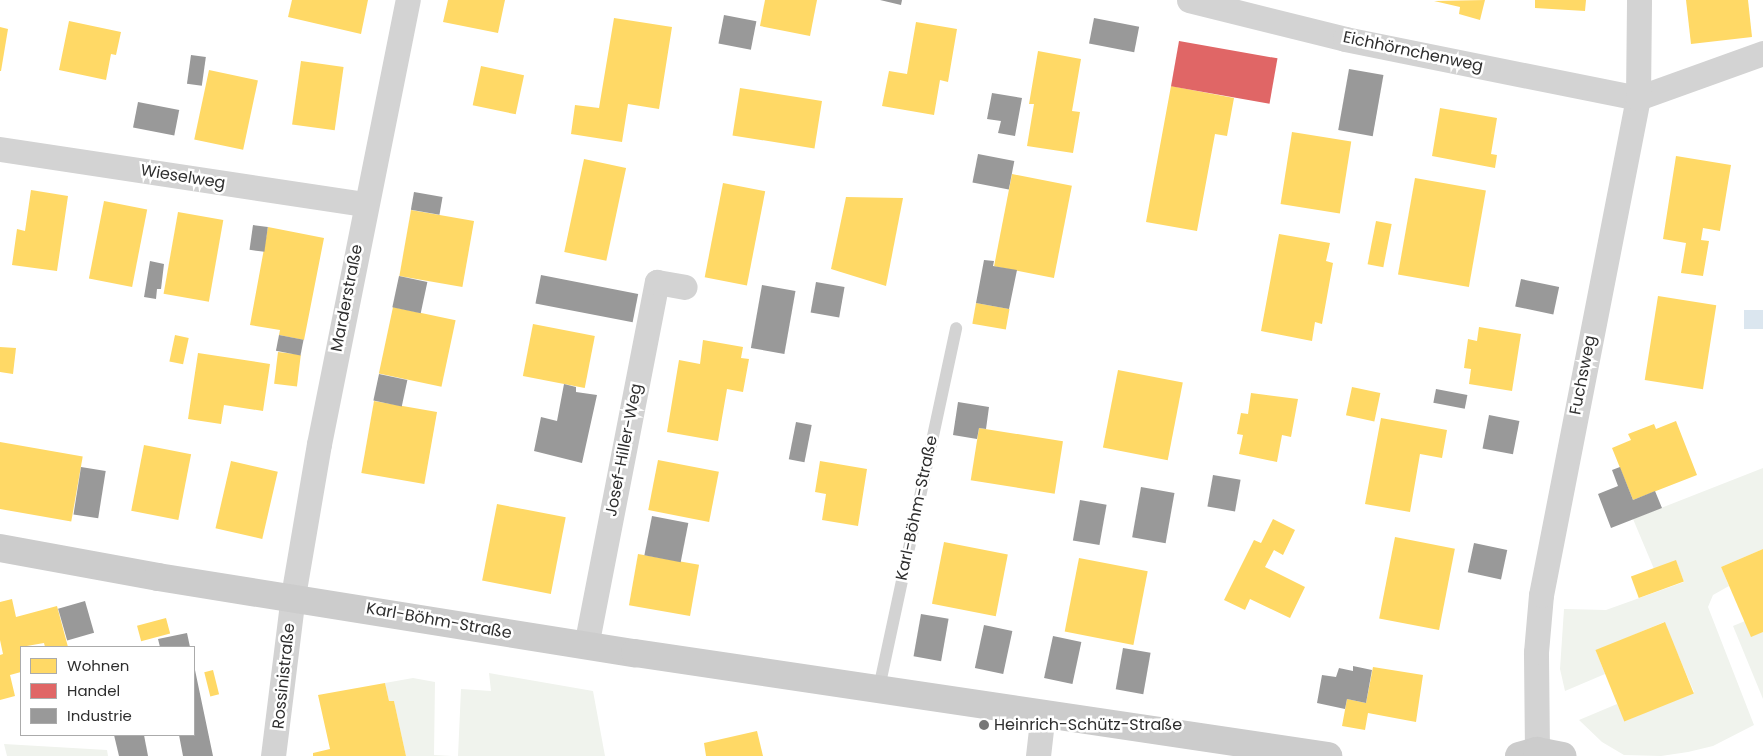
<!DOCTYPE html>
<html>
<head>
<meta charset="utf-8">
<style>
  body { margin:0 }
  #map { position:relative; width:1763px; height:756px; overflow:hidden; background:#fff; font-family:Poppins,sans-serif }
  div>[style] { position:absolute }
  .green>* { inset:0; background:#f0f3ed }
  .water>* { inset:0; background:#dbe6ef; transform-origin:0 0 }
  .homes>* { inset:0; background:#ffd966; transform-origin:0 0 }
  .shops>* { inset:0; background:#e06666; transform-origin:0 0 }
  .industry>* { inset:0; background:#999; transform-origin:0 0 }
  .lane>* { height:12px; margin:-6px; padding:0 6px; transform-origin:6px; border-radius:6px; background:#d3d3d3 }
  .street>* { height:25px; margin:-12.5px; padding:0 12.5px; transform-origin:12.5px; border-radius:12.5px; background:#d3d3d3 }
  .secondary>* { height:28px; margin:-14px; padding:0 14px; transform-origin:14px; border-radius:14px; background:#ccc }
  .dots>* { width:14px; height:14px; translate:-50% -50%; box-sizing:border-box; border:2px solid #fff; border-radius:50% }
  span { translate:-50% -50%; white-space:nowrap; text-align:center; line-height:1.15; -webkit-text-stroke:5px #fff; paint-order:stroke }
  .street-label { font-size:16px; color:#2e2e2e }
  .poi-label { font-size:16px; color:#2e2e2e }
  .left { translate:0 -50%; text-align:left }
  .legend { position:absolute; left:20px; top:646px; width:175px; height:90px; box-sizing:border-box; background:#fff; border:1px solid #ababab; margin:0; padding:6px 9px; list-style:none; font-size:15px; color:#2e2e2e }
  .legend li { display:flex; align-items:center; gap:10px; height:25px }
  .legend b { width:25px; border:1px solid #ababab }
</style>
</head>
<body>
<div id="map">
  <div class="green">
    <i style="clip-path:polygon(1763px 468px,1763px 549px,1721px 567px,1729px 586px,1713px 595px,1708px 607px,1754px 725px,1713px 746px,1688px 752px,1661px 756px,1624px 755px,1602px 742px,1579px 720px,1617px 704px,1625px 721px,1694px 692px,1664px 622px,1596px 651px,1605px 674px,1565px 691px,1560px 669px,1564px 609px,1606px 610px,1684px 582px,1676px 561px,1654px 569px,1633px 519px)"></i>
    <i style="clip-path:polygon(1745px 621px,1763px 632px,1763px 699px,1733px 626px)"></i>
    <i style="clip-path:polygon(489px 673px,593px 691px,605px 756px,458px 756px,461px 689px,491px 691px)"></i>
    <i style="clip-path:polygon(413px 678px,435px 682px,434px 755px,452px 756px,406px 756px,394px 701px,389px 701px,385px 683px)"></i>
    <i style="clip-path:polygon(4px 744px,107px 750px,108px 756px,7px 756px)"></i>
  </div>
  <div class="water">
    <i style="left:1744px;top:310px;width:19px;height:19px"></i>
  </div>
  <div class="homes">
    <i style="clip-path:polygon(292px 0,368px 0,361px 34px,288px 17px)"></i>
    <i style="clip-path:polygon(448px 0,505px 0,498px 33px,443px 22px)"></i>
    <i style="clip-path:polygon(765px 0,817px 0,810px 36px,760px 26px)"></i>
    <i style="clip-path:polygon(1485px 0,1480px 20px,1459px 14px,1460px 7px,1434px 1px)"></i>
    <i style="clip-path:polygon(1535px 0,1586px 0,1585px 11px,1535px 8px)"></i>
    <i style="clip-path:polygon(1686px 0,1748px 0,1752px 37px,1691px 44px)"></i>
    <i style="clip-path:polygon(614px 18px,672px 27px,659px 109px,628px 104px,622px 142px,571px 134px,575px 105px,599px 108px)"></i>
    <i style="clip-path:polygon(69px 21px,121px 32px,116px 55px,111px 54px,106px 80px,59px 70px)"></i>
    <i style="clip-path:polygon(916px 22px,957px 29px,948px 82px,940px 80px,934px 115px,882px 106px,889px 71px,907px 74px)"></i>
    <i style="clip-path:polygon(0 27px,8px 29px,1px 71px,0 71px)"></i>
    <i style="clip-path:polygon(1038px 51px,1081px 59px,1072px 111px,1080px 112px,1073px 153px,1027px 146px,1034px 104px,1029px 104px)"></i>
    <i style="left:301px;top:61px;width:43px;height:64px;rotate:8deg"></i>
    <i style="left:481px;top:66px;width:44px;height:40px;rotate:12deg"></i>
    <i style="left:209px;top:70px;width:50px;height:71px;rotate:12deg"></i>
    <i style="clip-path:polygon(1171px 86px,1234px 98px,1227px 136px,1215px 134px,1197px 231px,1146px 222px)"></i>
    <i style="left:740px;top:88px;width:83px;height:48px;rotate:9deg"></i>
    <i style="clip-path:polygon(1440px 108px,1497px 118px,1491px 154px,1497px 155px,1495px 168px,1432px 156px)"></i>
    <i style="left:1292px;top:132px;width:60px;height:73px;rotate:9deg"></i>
    <i style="clip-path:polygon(1676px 156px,1731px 165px,1720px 231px,1703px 228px,1701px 240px,1709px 241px,1703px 276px,1681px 273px,1686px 243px,1663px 239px)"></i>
    <i style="left:584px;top:159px;width:43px;height:95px;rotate:12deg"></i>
    <i style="left:1012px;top:174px;width:61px;height:94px;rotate:11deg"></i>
    <i style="left:1415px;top:178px;width:72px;height:98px;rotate:10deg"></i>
    <i style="left:723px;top:183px;width:43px;height:96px;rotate:11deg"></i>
    <i style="clip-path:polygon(31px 190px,68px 196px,57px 271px,12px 265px,17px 229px,25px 231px)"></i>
    <i style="clip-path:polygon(846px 197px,903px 198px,886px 286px,831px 269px)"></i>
    <i style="left:104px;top:201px;width:44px;height:79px;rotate:11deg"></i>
    <i style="left:411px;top:210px;width:64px;height:67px;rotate:10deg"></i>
    <i style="left:178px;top:212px;width:46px;height:83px;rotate:10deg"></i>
    <i style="left:1376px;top:221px;width:16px;height:44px;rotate:11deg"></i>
    <i style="clip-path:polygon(268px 227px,324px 238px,304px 340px,279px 335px,280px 330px,250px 325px)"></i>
    <i style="clip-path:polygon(1279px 234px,1330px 243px,1326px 261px,1333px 263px,1322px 324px,1315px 322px,1312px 341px,1261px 331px)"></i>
    <i style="left:1658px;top:296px;width:59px;height:85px;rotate:9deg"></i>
    <i style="left:976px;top:303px;width:34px;height:21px;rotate:10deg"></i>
    <i style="left:393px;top:307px;width:64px;height:68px;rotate:12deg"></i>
    <i style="left:533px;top:324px;width:63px;height:53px;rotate:11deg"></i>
    <i style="clip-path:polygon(1479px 327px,1521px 334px,1512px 391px,1469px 384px,1471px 369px,1464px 368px,1468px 339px,1477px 341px)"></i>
    <i style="left:175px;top:335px;width:14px;height:27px;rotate:12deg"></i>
    <i style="clip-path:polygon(703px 340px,743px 347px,741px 358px,749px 359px,743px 392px,727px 389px,718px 441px,667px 432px,679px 360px,700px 364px)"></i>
    <i style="clip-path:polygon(0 347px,16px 348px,13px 374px,0 372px)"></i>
    <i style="left:278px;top:352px;width:23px;height:32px;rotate:7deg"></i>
    <i style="clip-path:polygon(198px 353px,270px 364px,263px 411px,224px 405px,221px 424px,188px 419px)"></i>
    <i style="left:1118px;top:370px;width:66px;height:79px;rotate:11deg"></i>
    <i style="left:1352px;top:387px;width:29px;height:29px;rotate:12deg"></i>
    <i style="clip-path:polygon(1251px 393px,1298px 399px,1291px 437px,1282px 435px,1277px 462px,1239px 454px,1243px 435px,1237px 434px,1241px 413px,1248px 414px)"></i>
    <i style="left:374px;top:401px;width:64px;height:73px;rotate:10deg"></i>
    <i style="clip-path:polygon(1381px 418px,1447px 430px,1442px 458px,1420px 454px,1410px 512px,1365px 504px)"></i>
    <i style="clip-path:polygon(1676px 421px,1697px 475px,1633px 500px,1612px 448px,1631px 440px,1628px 434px,1654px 424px,1656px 429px)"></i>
    <i style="left:979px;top:428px;width:85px;height:53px;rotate:9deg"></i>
    <i style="left:0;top:442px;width:84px;height:66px;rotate:10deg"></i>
    <i style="left:144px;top:445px;width:48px;height:67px;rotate:11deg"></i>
    <i style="left:658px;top:460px;width:62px;height:51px;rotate:11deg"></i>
    <i style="left:231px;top:461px;width:48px;height:69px;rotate:13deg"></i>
    <i style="clip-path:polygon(820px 461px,867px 469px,858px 526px,822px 520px,826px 494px,815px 492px)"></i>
    <i style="left:497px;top:504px;width:70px;height:78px;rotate:11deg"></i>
    <i style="clip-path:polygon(1273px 519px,1295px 530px,1283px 555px,1274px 550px,1265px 567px,1305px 587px,1290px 618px,1250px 599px,1245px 610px,1224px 600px,1254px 540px,1261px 543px)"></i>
    <i style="left:1395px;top:537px;width:61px;height:83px;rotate:11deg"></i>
    <i style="left:944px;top:542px;width:65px;height:63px;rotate:11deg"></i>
    <i style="clip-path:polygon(1763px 549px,1763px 632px,1751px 637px,1721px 567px)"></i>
    <i style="left:638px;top:554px;width:62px;height:52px;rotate:10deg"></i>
    <i style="left:1079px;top:558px;width:70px;height:75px;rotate:11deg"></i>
    <i style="left:1676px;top:560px;width:23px;height:48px;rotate:70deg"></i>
    <i style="clip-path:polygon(12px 599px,16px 617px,57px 606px,68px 647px,45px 647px,44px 643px,21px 647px,21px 672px,10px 675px,15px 696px,0 700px,0 655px,3px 654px,0 640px,0 602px)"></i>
    <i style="left:166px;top:618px;width:16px;height:30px;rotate:75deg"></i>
    <i style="left:1665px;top:622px;width:77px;height:75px;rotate:68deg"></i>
    <i style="clip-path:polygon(1373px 667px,1423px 675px,1416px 722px,1368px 713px,1365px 730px,1342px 726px,1347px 699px,1366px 703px)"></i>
    <i style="left:213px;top:670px;width:25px;height:9px;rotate:76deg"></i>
    <i style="clip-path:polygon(385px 683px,389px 701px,394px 701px,406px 756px,313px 756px,313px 753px,330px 749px,318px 695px)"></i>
    <i style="clip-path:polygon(757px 731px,763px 756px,706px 756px,704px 743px)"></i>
  </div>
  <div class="shops">
    <i style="left:1179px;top:41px;width:100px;height:46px;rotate:10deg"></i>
  </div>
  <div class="industry">
    <i style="clip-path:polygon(880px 0,902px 0,901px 5px)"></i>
    <i style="left:724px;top:15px;width:33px;height:29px;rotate:11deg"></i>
    <i style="left:1094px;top:18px;width:46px;height:26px;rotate:11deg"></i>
    <i style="left:191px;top:55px;width:15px;height:29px;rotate:8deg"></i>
    <i style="left:1349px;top:69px;width:35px;height:62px;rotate:10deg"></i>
    <i style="clip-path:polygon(992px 93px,1022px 98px,1015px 136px,998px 133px,1001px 121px,987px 119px)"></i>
    <i style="left:138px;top:102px;width:42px;height:26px;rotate:11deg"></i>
    <i style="left:978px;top:154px;width:37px;height:29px;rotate:11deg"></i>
    <i style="left:414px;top:192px;width:29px;height:18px;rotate:10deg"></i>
    <i style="left:253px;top:225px;width:15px;height:25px;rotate:8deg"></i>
    <i style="clip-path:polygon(984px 260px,994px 261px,993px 266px,1017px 270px,1009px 309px,976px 303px)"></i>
    <i style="clip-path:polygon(150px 261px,164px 264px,161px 289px,157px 289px,156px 299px,144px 297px)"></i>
    <i style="left:541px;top:275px;width:99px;height:29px;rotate:11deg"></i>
    <i style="left:399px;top:276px;width:29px;height:32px;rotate:12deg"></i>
    <i style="left:1521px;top:279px;width:39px;height:28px;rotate:12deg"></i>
    <i style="left:816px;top:282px;width:29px;height:31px;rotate:10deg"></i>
    <i style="left:762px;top:285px;width:34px;height:64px;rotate:10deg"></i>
    <i style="left:279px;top:335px;width:25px;height:16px;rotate:11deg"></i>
    <i style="left:379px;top:374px;width:29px;height:27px;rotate:12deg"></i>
    <i style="clip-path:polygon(564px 384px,576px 387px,576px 392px,597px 395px,582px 463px,534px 451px,541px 417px,557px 421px)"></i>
    <i style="left:1436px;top:389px;width:32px;height:14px;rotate:11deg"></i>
    <i style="clip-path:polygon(958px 402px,989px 407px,986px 429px,979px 428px,977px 439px,953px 435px)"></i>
    <i style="left:1489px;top:415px;width:31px;height:34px;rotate:11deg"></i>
    <i style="left:796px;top:422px;width:16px;height:38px;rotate:11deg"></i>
    <i style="left:81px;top:467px;width:25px;height:48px;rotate:9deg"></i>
    <i style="clip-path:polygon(1620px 467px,1633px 500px,1655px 491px,1662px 508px,1611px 528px,1598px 494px,1618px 486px,1612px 470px)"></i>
    <i style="left:1213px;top:475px;width:28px;height:32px;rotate:10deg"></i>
    <i style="left:1141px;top:487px;width:34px;height:51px;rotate:10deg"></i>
    <i style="left:1080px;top:500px;width:27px;height:41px;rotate:10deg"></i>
    <i style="left:652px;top:516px;width:37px;height:40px;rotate:11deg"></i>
    <i style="left:1474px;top:543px;width:34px;height:30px;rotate:12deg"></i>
    <i style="left:85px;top:601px;width:33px;height:28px;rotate:74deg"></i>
    <i style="left:921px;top:614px;width:28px;height:43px;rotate:10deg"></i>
    <i style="left:984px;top:625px;width:29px;height:44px;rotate:12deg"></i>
    <i style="clip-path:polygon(187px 633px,190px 647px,160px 647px,158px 639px)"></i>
    <i style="left:1053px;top:636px;width:29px;height:43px;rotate:12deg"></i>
    <i style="left:1123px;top:648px;width:28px;height:42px;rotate:10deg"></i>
    <i style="clip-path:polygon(1353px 666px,1372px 670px,1366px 703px,1347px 699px,1345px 709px,1317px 703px,1322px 675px,1336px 677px,1339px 668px,1353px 671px)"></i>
    <i style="clip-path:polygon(195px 670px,213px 756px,183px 756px,179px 735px,194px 735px)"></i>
    <i style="clip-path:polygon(114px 735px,144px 735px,148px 756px,119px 756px)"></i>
  </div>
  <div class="lane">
    <i style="left:879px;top:688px;width:368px;rotate:-77.9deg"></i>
  </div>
  <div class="street">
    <i style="left:1189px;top:0;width:161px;rotate:14deg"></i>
    <i style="left:1345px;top:39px;width:299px;rotate:11.4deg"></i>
    <i style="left:1638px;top:98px;width:133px;rotate:-19.8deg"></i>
    <i style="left:0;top:149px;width:369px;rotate:8.6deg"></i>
    <i style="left:586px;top:646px;width:371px;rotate:-79deg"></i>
    <i style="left:657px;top:282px;width:28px;rotate:10deg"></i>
    <i style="left:1537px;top:751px;width:99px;rotate:-90.6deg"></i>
    <i style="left:1536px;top:652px;width:57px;rotate:-85deg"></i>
    <i style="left:1541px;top:595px;width:506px;rotate:-78.96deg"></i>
    <i style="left:1638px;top:98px;width:98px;rotate:-89.4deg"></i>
    <i style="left:273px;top:756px;width:161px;rotate:-82.9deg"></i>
    <i style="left:293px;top:596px;width:154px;rotate:-80.3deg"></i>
    <i style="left:319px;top:444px;width:453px;rotate:-78.7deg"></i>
    <i style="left:1038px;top:756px;width:44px;rotate:-83.5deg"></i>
  </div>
  <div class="secondary">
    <i style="left:0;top:548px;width:161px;rotate:10.4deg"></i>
    <i style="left:158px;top:577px;width:483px;rotate:9.1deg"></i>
    <i style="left:635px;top:653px;width:701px;rotate:8.45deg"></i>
    <i style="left:1519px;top:756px;width:19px;rotate:-16deg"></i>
    <i style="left:1537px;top:751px;width:26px;rotate:11deg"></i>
  </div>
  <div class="dots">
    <i style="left:984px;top:725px;background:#777"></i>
  </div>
  <div class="street-label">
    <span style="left:1413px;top:52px;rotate:12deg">Eichhörnchenweg</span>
    <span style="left:183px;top:177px;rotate:9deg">Wieselweg</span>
    <span style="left:347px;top:298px;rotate:-79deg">Marderstraße</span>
    <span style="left:1583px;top:375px;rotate:-79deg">Fuchsweg</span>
    <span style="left:624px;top:450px;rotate:-79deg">Josef-Hiller-Weg</span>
    <span style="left:917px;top:508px;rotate:-78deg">Karl-Böhm-Straße</span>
    <span style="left:439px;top:621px;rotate:10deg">Karl-Böhm-Straße</span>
    <span style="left:284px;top:676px;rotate:-84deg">Rossinistraße</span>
  </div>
  <div class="poi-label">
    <span class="left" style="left:994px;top:725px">Heinrich-Schütz-Straße</span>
  </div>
  <ul class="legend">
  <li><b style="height:14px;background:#ffd966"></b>Wohnen</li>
  <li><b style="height:14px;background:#e06666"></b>Handel</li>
  <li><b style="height:14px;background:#999"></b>Industrie</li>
  </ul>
</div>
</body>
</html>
